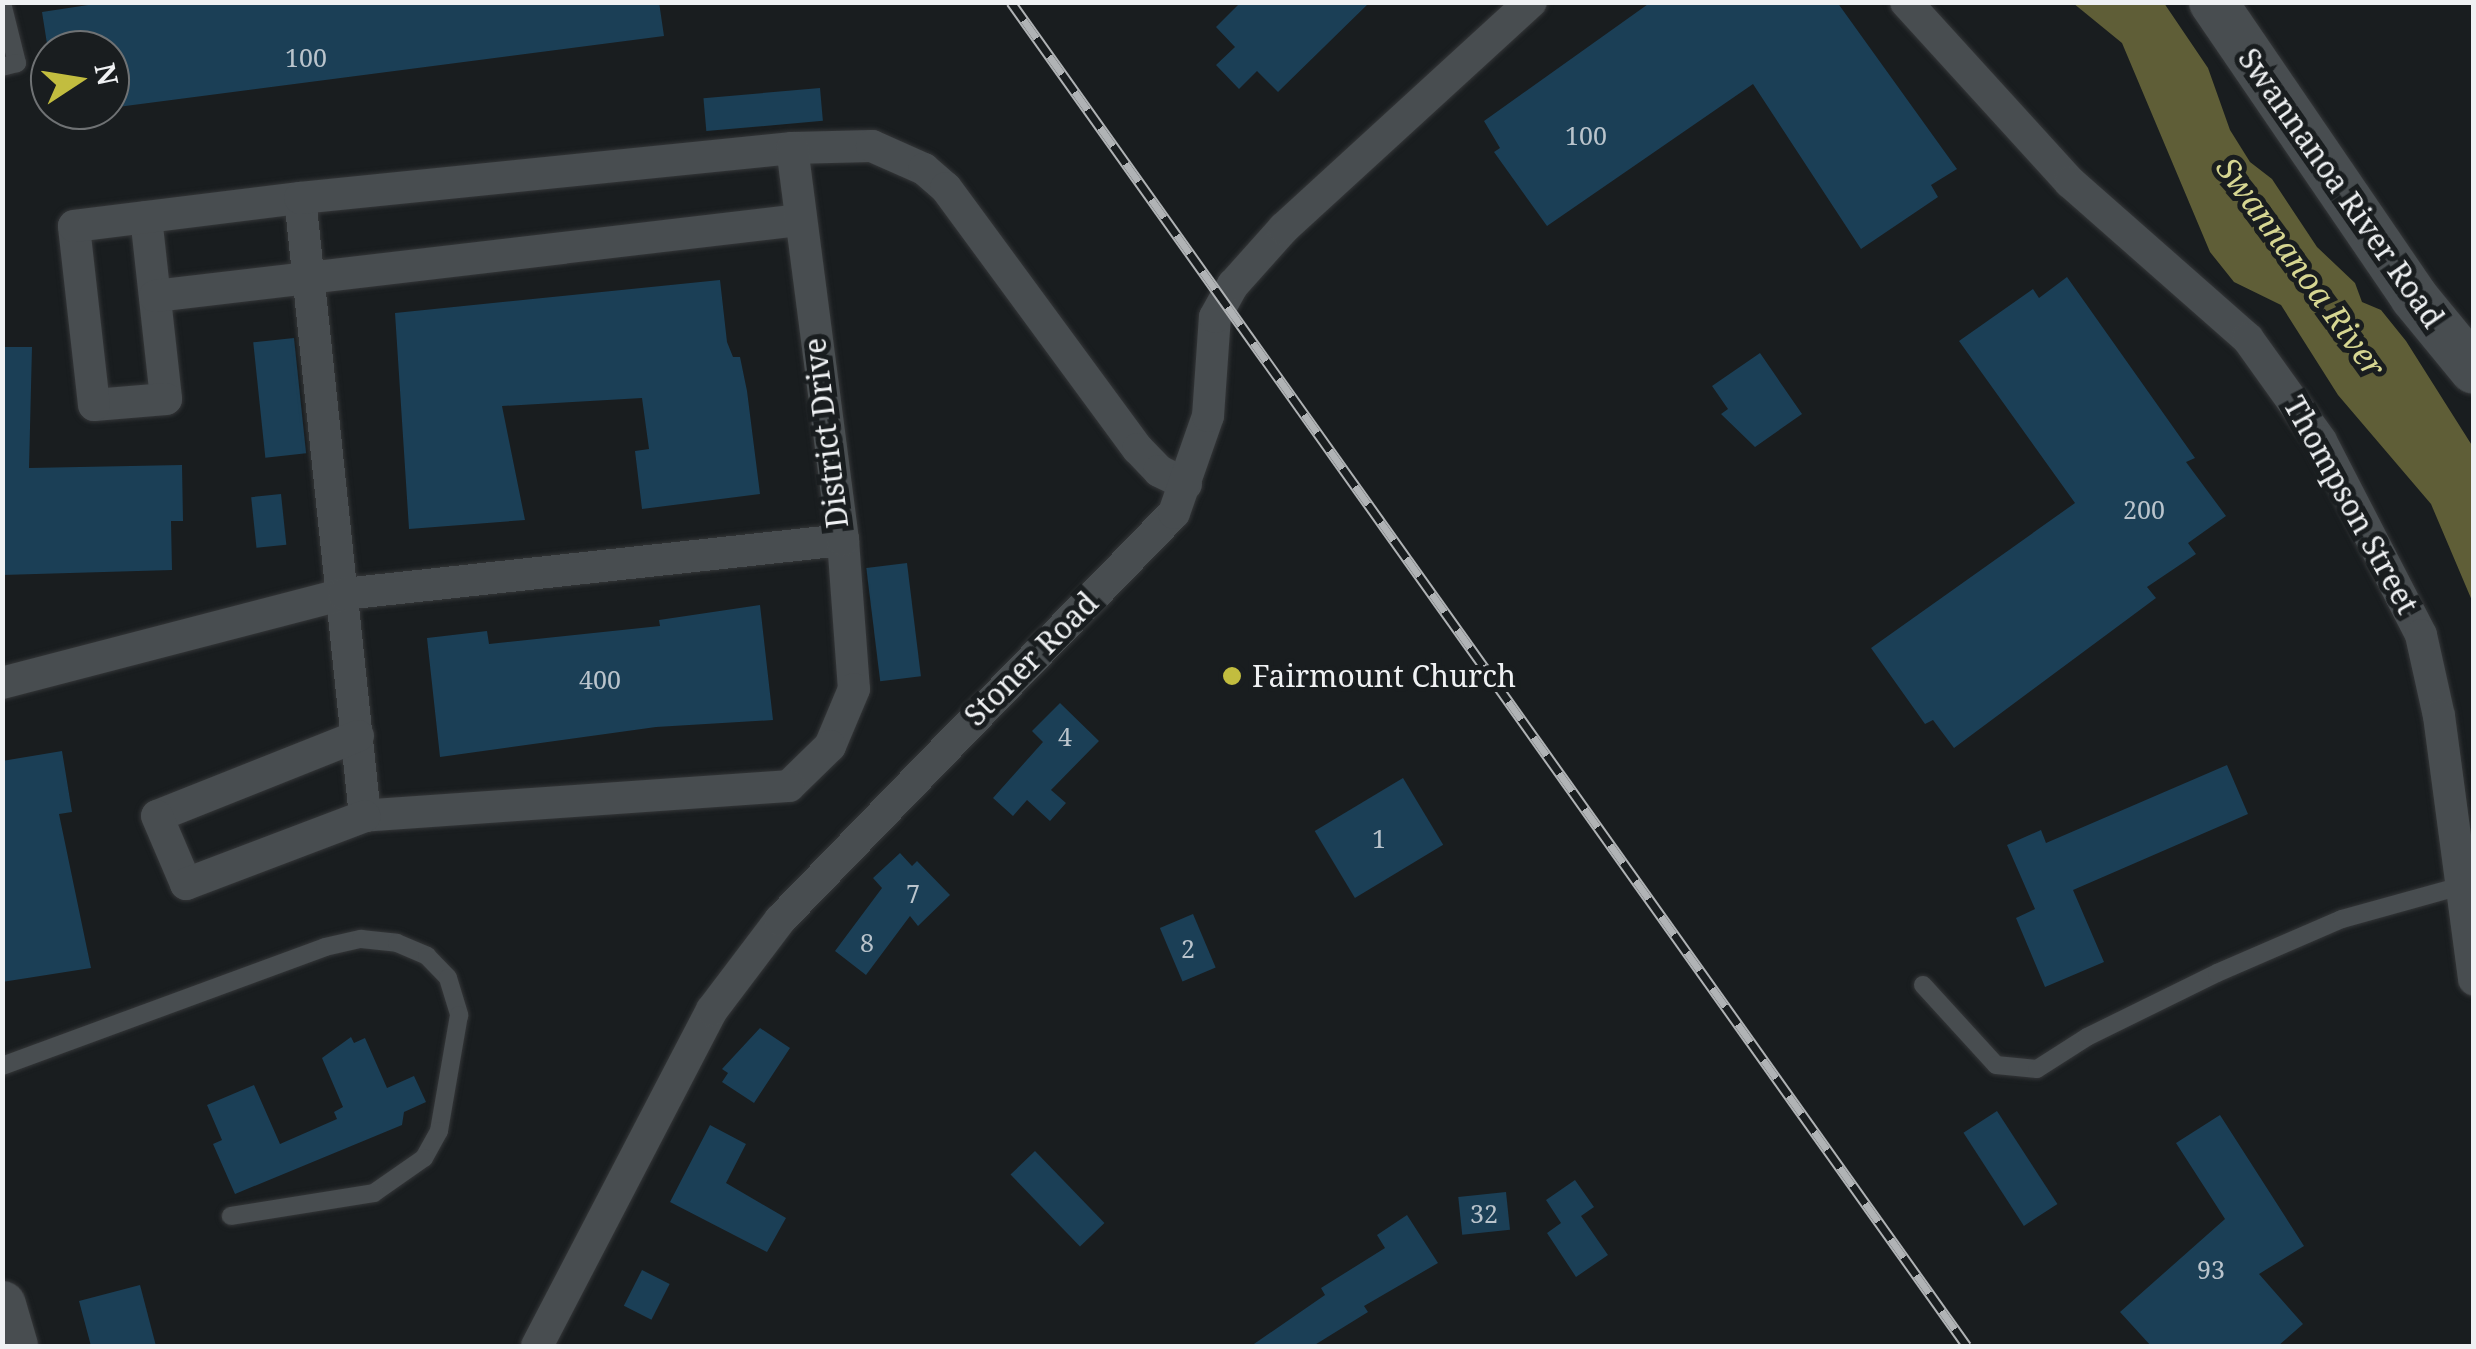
<!DOCTYPE html>
<html>
<head>
<meta charset="utf-8">
<style>
  body { margin:0 }
  #map { position:relative; width:2476px; height:1349px; overflow:hidden; background:#191d1f; font-family:"Noto Serif",serif }
  div>[style] { position:absolute }
  .water>* { inset:0; background:#5f5e37 }
  .building>* { inset:0; background:#1b3f56; transform-origin:0 0 }
  .roads { filter:drop-shadow(0 0 2px #343638) drop-shadow(0 0 2px #343638) }
  .lane>* { height:18px; margin:-9px; padding:0 9px; transform-origin:9px; border-radius:9px; background:#484d50 }
  .street>* { height:32px; margin:-16px; padding:0 16px; transform-origin:16px; border-radius:16px; background:#484d50 }
  .secondary>* { height:48px; margin:-24px; padding:0 24px; transform-origin:24px; border-radius:24px; background:#484d50 }
  .rail>* { height:11px; margin-top:-5.5px; transform-origin:0; background:repeating-linear-gradient(90deg,#191d1f 0 22px,#b0b3b5 0 44px); box-sizing:border-box; border-block:2px solid #b0b3b5 }
  .dots>* { width:28px; height:28px; translate:-50% -50%; box-sizing:border-box; border:5px solid #191d1f; border-radius:50% }
  span { translate:-50% -50%; white-space:nowrap; text-align:center; line-height:1.15; -webkit-text-stroke:10px #191d1f; paint-order:stroke }
  .number-label { font-size:25px; color:#bac4cc }
  .number-label span { -webkit-text-stroke-width:0 }
  .street-label { font-size:30px; color:#eff1f3 }
  .poi-label { font-size:30px; color:#eff1f3 }
  .left { translate:0 -50%; text-align:left }
  .water-label { font-size:32px; color:#d6d692; font-style:italic }
  .frame { position:absolute; inset:0; border:5px solid #eff1f3; pointer-events:none }
  .north { position:absolute; left:30px; top:30px; width:100px; height:100px; box-sizing:border-box; background:#191d1f; border:2px solid #6f7274; border-radius:50%; rotate:78deg; font-size:28px; font-weight:700; line-height:40px; text-align:center; color:#eff1f3 }
  .north::after { content:''; display:block; margin:auto; width:35px; height:45px; background:#c2bd3f; clip-path:polygon(50% 0,100% 100%,50% 72%,0 100%) }
</style>
</head>
<body>
<div id="map">
  <div class="water">
    <i style="clip-path:polygon(2073px 3px,2164px 3px,2208px 68px,2230px 130px,2250px 162px,2272px 179px,2317px 247px,2355px 283px,2362px 302px,2381px 310px,2406px 341px,2473px 447px,2473px 603px,2431px 504px,2338px 395px,2281px 305px,2234px 282px,2210px 252px,2122px 43px)"></i>
  </div>
  <div class="building">
    <i style="clip-path:polygon(108px 2px,659px 2px,664px 36px,110px 108px,110px 50px,48px 50px,42px 12px)"></i>
    <i style="clip-path:polygon(1241px 2px,1370px 2px,1278px 92px,1257px 71px,1239px 89px,1216px 65px,1235px 47px,1216px 27px)"></i>
    <i style="clip-path:polygon(1651px 2px,1837px 2px,1957px 169px,1931px 185px,1938px 197px,1861px 249px,1753px 84px,1547px 226px,1494px 152px,1500px 148px,1484px 121px)"></i>
    <i style="left:820px;top:88px;width:33px;height:117px;rotate:85deg"></i>
    <i style="clip-path:polygon(2067px 277px,2195px 458px,2186px 462px,2226px 516px,2188px 543px,2196px 554px,2147px 587px,2156px 598px,1954px 748px,1933px 720px,1925px 724px,1871px 648px,2075px 503px,1959px 341px,2033px 289px,2039px 298px)"></i>
    <i style="clip-path:polygon(720px 280px,727px 342px,733px 357px,740px 357px,747px 391px,760px 494px,642px 509px,635px 451px,649px 449px,642px 398px,502px 406px,525px 520px,409px 529px,395px 313px)"></i>
    <i style="left:294px;top:338px;width:116px;height:41px;rotate:84deg"></i>
    <i style="clip-path:polygon(2px 347px,32px 347px,29px 468px,182px 465px,183px 521px,171px 521px,172px 570px,2px 575px)"></i>
    <i style="clip-path:polygon(1760px 353px,1802px 414px,1755px 447px,1721px 414px,1728px 409px,1712px 386px)"></i>
    <i style="left:281px;top:494px;width:51px;height:30px;rotate:84deg"></i>
    <i style="left:907px;top:563px;width:114px;height:41px;rotate:83deg"></i>
    <i style="clip-path:polygon(760px 605px,773px 720px,656px 727px,440px 757px,427px 638px,487px 631px,489px 644px,660px 626px,659px 620px)"></i>
    <i style="clip-path:polygon(1060px 703px,1099px 741px,1051px 790px,1066px 803px,1050px 821px,1027px 800px,1013px 816px,993px 798px,1043px 742px,1032px 731px)"></i>
    <i style="clip-path:polygon(62px 751px,72px 812px,59px 814px,91px 968px,2px 982px,2px 761px)"></i>
    <i style="clip-path:polygon(2227px 765px,2248px 814px,2073px 890px,2104px 962px,2045px 987px,2016px 918px,2035px 909px,2007px 845px,2041px 830px,2046px 843px)"></i>
    <i style="left:1403px;top:778px;width:78px;height:103px;rotate:59deg"></i>
    <i style="clip-path:polygon(900px 853px,912px 866px,917px 861px,950px 895px,918px 926px,910px 916px,866px 975px,835px 951px,882px 888px,873px 878px)"></i>
    <i style="left:1193px;top:914px;width:58px;height:36px;rotate:67deg"></i>
    <i style="clip-path:polygon(760px 1028px,790px 1048px,754px 1103px,722px 1082px,728px 1073px,722px 1069px)"></i>
    <i style="clip-path:polygon(351px 1037px,354px 1043px,365px 1038px,387px 1088px,414px 1076px,426px 1102px,404px 1112px,402px 1125px,235px 1194px,213px 1144px,222px 1140px,207px 1105px,254px 1085px,280px 1144px,337px 1119px,334px 1112px,343px 1107px,322px 1058px)"></i>
    <i style="left:1997px;top:1111px;width:111px;height:40px;rotate:57deg"></i>
    <i style="clip-path:polygon(2220px 1115px,2304px 1246px,2259px 1274px,2303px 1324px,2278px 1346px,2151px 1346px,2120px 1312px,2225px 1219px,2176px 1143px)"></i>
    <i style="clip-path:polygon(710px 1125px,746px 1144px,726px 1183px,786px 1218px,767px 1252px,670px 1202px)"></i>
    <i style="left:1035px;top:1151px;width:100px;height:34px;rotate:46deg"></i>
    <i style="clip-path:polygon(1575px 1180px,1594px 1207px,1581px 1216px,1608px 1255px,1576px 1277px,1547px 1233px,1561px 1223px,1546px 1200px)"></i>
    <i style="left:1506px;top:1192px;width:38px;height:48px;rotate:84deg"></i>
    <i style="clip-path:polygon(1407px 1215px,1438px 1263px,1364px 1306px,1368px 1312px,1313px 1346px,1251px 1346px,1325px 1295px,1321px 1288px,1385px 1248px,1377px 1235px)"></i>
    <i style="left:642px;top:1270px;width:31px;height:40px;rotate:27deg"></i>
    <i style="clip-path:polygon(140px 1285px,156px 1346px,91px 1346px,79px 1301px)"></i>
  </div>
  <div class="roads">
    <div class="lane">
      <i style="left:2px;top:3px;width:62px;rotate:76deg"></i>
      <i style="left:17px;top:63px;width:16px;rotate:165deg"></i>
      <i style="left:1923px;top:985px;width:108px;rotate:47.6deg"></i>
      <i style="left:1996px;top:1065px;width:41px;rotate:5.6deg"></i>
      <i style="left:2037px;top:1069px;width:59px;rotate:-32.6deg"></i>
      <i style="left:2087px;top:1037px;width:145px;rotate:-26.2deg"></i>
      <i style="left:2217px;top:973px;width:136px;rotate:-23.4deg"></i>
      <i style="left:2342px;top:919px;width:123px;rotate:-15.5deg"></i>
      <i style="left:2px;top:1066px;width:344px;rotate:-20.2deg"></i>
      <i style="left:325px;top:947px;width:37px;rotate:-13deg"></i>
      <i style="left:361px;top:939px;width:36px;rotate:6deg"></i>
      <i style="left:397px;top:943px;width:33px;rotate:23deg"></i>
      <i style="left:427px;top:956px;width:30px;rotate:46deg"></i>
      <i style="left:448px;top:978px;width:39px;rotate:73deg"></i>
      <i style="left:459px;top:1015px;width:118px;rotate:99.8deg"></i>
      <i style="left:439px;top:1131px;width:31px;rotate:119deg"></i>
      <i style="left:424px;top:1158px;width:61px;rotate:145deg"></i>
      <i style="left:374px;top:1193px;width:145px;rotate:170.9deg"></i>
    </div>
    <div class="street">
      <i style="left:1906px;top:2px;width:244px;rotate:47.7deg"></i>
      <i style="left:2070px;top:182px;width:237px;rotate:41.4deg"></i>
      <i style="left:2248px;top:339px;width:125px;rotate:54.4deg"></i>
      <i style="left:2321px;top:441px;width:218px;rotate:62.7deg"></i>
      <i style="left:2421px;top:635px;width:83px;rotate:77.5deg"></i>
      <i style="left:2439px;top:716px;width:266px;rotate:82.4deg"></i>
      <i style="left:146px;top:217px;width:183px;rotate:83.7deg"></i>
      <i style="left:166px;top:399px;width:72px;rotate:175.2deg"></i>
      <i style="left:94px;top:405px;width:180px;rotate:-96.4deg"></i>
      <i style="left:74px;top:226px;width:228px;rotate:-7.1deg"></i>
      <i style="left:155px;top:296px;width:648px;rotate:-6.73deg"></i>
      <i style="left:843px;top:540px;width:149px;rotate:85.8deg"></i>
      <i style="left:854px;top:689px;width:62px;rotate:112.8deg"></i>
      <i style="left:830px;top:746px;width:57px;rotate:135.7deg"></i>
      <i style="left:789px;top:786px;width:425px;rotate:176deg"></i>
      <i style="left:365px;top:816px;width:621px;rotate:-96deg"></i>
      <i style="left:300px;top:198px;width:495px;rotate:-5.8deg"></i>
      <i style="left:792px;top:148px;width:80px;rotate:-1.4deg"></i>
      <i style="left:872px;top:146px;width:57px;rotate:23.9deg"></i>
      <i style="left:924px;top:169px;width:29px;rotate:41deg"></i>
      <i style="left:946px;top:188px;width:324px;rotate:53.7deg"></i>
      <i style="left:1138px;top:449px;width:30px;rotate:46deg"></i>
      <i style="left:1159px;top:471px;width:30px;rotate:26deg"></i>
      <i style="left:2px;top:683px;width:353px;rotate:-14.6deg"></i>
      <i style="left:344px;top:594px;width:502px;rotate:-6.18deg"></i>
      <i style="left:843px;top:540px;width:395px;rotate:-97.4deg"></i>
      <i style="left:358px;top:736px;width:216px;rotate:158.3deg"></i>
      <i style="left:157px;top:816px;width:74px;rotate:66.9deg"></i>
      <i style="left:186px;top:884px;width:191px;rotate:-20.8deg"></i>
      <i style="left:537px;top:1346px;width:379px;rotate:-62.5deg"></i>
      <i style="left:712px;top:1010px;width:113px;rotate:-52.9deg"></i>
      <i style="left:780px;top:920px;width:566px;rotate:-45.93deg"></i>
      <i style="left:1174px;top:513px;width:103px;rotate:-70.7deg"></i>
      <i style="left:1208px;top:416px;width:99px;rotate:-86deg"></i>
      <i style="left:1215px;top:317px;width:37px;rotate:-61deg"></i>
      <i style="left:1233px;top:285px;width:76px;rotate:-48.2deg"></i>
      <i style="left:1284px;top:228px;width:335px;rotate:-42.5deg"></i>
    </div>
    <div class="secondary">
      <i style="left:2213px;top:2px;width:357px;rotate:55.7deg"></i>
      <i style="left:2414px;top:297px;width:94px;rotate:50.6deg"></i>
      <i style="left:2px;top:1305px;width:43px;rotate:73.7deg"></i>
    </div>
  </div>
  <div class="rail">
    <i style="left:1011px;top:2px;width:1649px;rotate:54.58deg"></i>
  </div>
  <div class="dots">
    <i style="left:1232px;top:676px;background:#c2bd3f"></i>
  </div>
  <div class="number-label">
    <span style="left:306px;top:57px">100</span>
    <span style="left:1586px;top:135px">100</span>
    <span style="left:2144px;top:509px">200</span>
    <span style="left:600px;top:679px">400</span>
    <span style="left:1065px;top:736px">4</span>
    <span style="left:1379px;top:838px">1</span>
    <span style="left:913px;top:893px">7</span>
    <span style="left:867px;top:942px">8</span>
    <span style="left:1188px;top:948px">2</span>
    <span style="left:1484px;top:1213px">32</span>
    <span style="left:2211px;top:1269px">93</span>
  </div>
  <div class="street-label">
    <span style="left:2341px;top:188px;rotate:55deg">Swannanoa River Road</span>
    <span style="left:826px;top:433px;rotate:-97deg">District Drive</span>
    <span style="left:2351px;top:505px;rotate:61deg">Thompson Street</span>
    <span style="left:1031px;top:659px;rotate:-45deg">Stoner Road</span>
  </div>
  <div class="poi-label">
    <span class="left" style="left:1252px;top:676px">Fairmount Church</span>
  </div>
  <div class="water-label">
    <span style="left:2301px;top:267px;rotate:54deg">Swannanoa River</span>
  </div>
  <div class="frame"></div>
  <div class="north">N</div>
</div>
</body>
</html>
